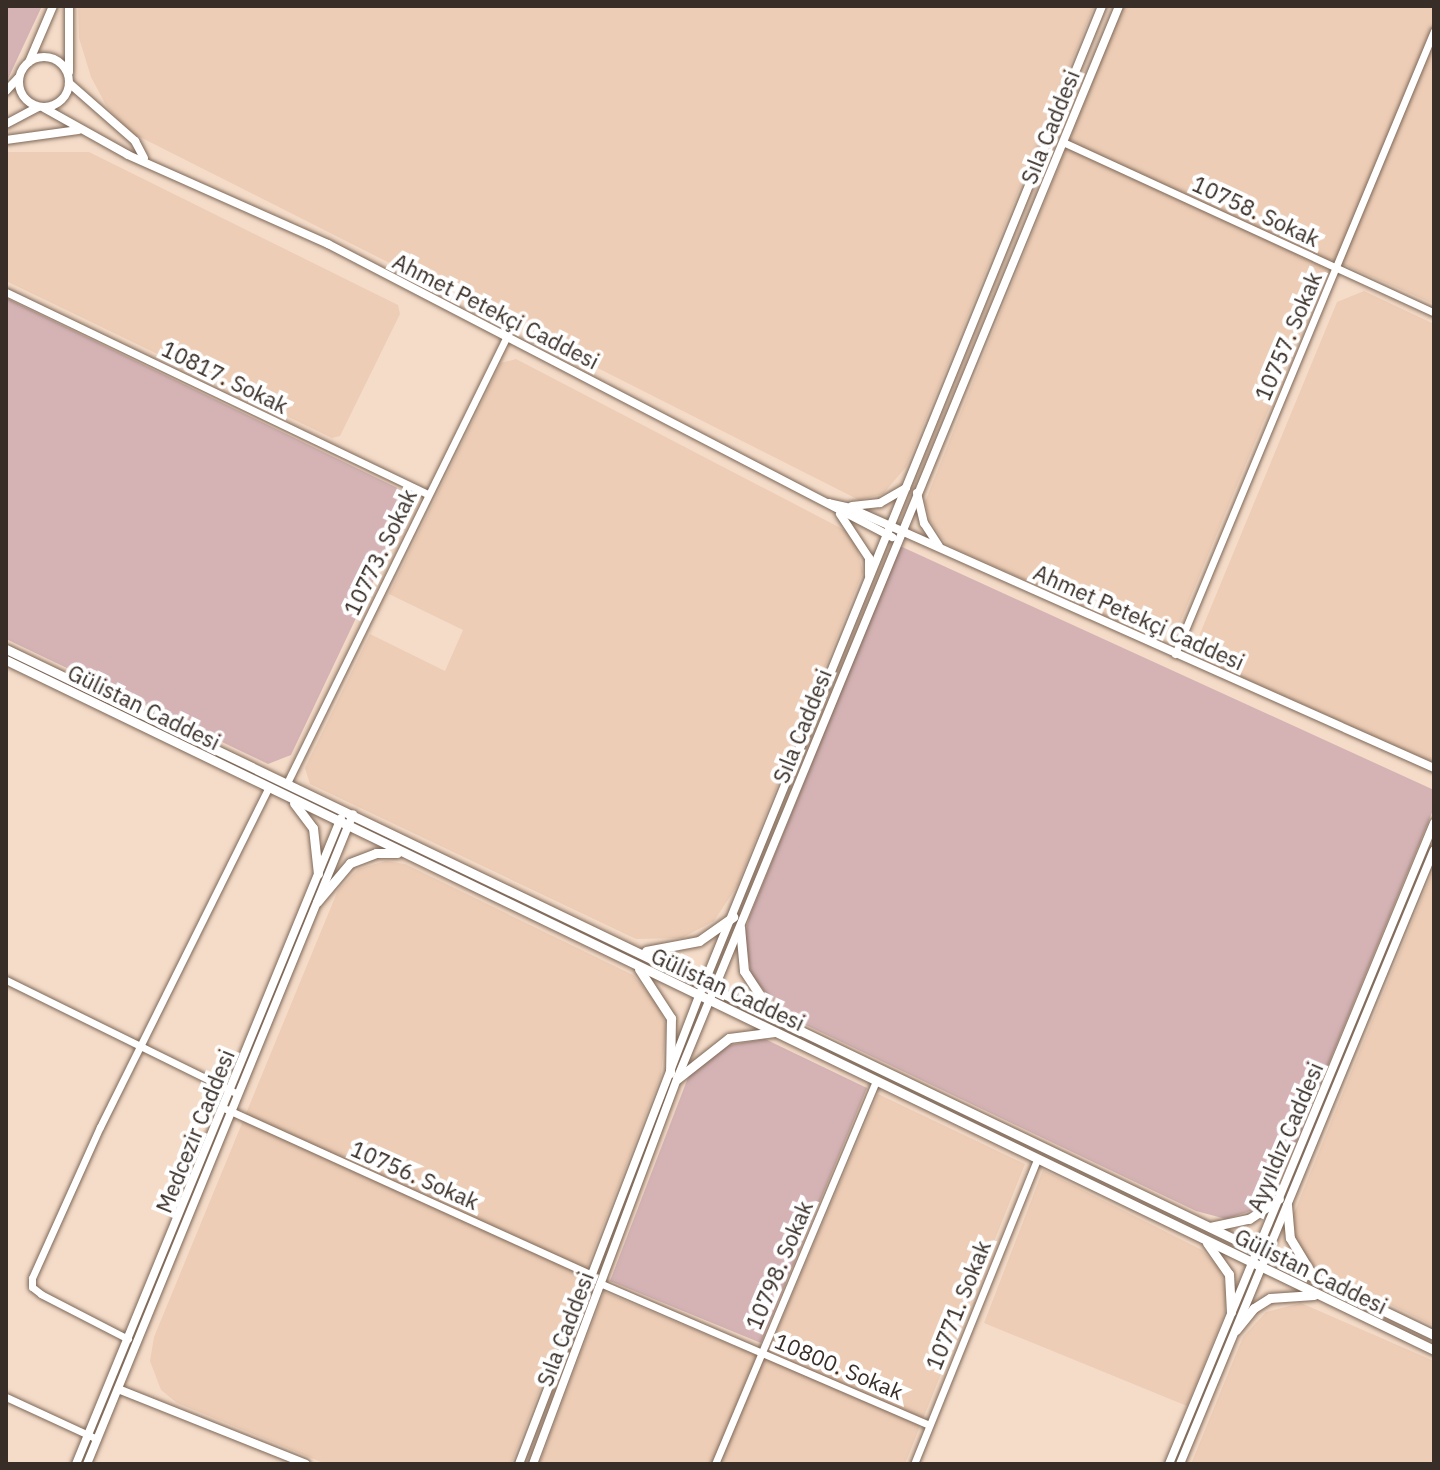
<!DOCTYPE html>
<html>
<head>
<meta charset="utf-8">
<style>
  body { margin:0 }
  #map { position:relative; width:1440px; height:1470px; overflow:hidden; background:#f5dcc9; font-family:"IBM Plex Sans",sans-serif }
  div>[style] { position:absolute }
  .built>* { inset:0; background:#edcdb6 }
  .green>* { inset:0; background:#d5b3b5 }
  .roads { filter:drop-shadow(0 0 2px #7d6757) drop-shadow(0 0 2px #7d6757) }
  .minor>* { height:7px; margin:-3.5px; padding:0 3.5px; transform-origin:3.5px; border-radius:3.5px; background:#fff }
  .tertiary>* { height:8px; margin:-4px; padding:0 4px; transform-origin:4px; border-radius:4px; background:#fff }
  .tertiary>.ring { margin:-4px; padding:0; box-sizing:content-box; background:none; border:8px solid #fff; border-radius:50% }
  .secondary>* { height:9px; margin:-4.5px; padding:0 4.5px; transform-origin:4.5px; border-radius:4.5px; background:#fff }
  span { translate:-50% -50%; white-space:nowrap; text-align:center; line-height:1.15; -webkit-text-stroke:8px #fff; paint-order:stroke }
  .street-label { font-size:22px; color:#382e27 }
  .frame { position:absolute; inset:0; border:8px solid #382e27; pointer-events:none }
</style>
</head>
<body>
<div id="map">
  <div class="built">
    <i style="clip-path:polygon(78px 6px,1094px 6px,906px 467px,883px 494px,859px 500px,132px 133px,107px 107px,91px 77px,79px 38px)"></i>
    <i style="clip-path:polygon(1123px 6px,1434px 6px,1434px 304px,1331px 259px,1177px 630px,1154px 638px,947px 545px,930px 521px,925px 502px)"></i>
    <i style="clip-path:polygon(6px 152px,89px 152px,398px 305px,400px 314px,340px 436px,332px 438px,6px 281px)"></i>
    <i style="clip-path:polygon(1364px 291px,1434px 324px,1434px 763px,1203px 660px,1197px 641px,1337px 302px)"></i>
    <i style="clip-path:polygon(516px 359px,854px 535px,863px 572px,737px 886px,714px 921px,682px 938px,636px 939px,310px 784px,305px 768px,370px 634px,445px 671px,463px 630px,389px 594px,501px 363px)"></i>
    <i style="clip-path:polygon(386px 861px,405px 864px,633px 975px,658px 1005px,666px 1026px,661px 1075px,511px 1464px,326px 1464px,177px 1403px,161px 1390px,150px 1361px,154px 1337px,338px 890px,358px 869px)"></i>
    <i style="clip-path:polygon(1434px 868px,1434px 1326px,1313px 1267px,1296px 1241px,1292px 1218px)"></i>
    <i style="clip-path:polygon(878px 1094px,1025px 1164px,905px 1464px,539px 1464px,604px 1292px,765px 1359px)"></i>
    <i style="clip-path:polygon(1043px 1170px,1202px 1250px,1218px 1267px,1226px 1288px,1225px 1312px,1187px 1406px,984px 1323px)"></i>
    <i style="clip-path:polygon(1301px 1303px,1434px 1361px,1434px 1464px,1191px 1464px,1243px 1337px,1266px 1312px)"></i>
  </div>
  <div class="green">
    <i style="clip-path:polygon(6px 6px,42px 6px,6px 83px)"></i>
    <i style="clip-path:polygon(6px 298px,414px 496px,291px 755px,268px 764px,6px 639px)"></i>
    <i style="clip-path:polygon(900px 546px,1434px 790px,1434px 808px,1283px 1174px,1256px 1209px,1226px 1219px,1196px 1211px,787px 1016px,752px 977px,744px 938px,749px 918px)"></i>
    <i style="clip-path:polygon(765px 1039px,867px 1088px,761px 1343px,610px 1281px,689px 1075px,724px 1046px)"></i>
  </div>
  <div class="roads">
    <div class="minor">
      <i style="left:1063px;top:142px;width:409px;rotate:24.7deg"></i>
      <i style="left:6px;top:292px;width:468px;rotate:25.6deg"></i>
      <i style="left:1175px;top:654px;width:675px;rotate:-67.43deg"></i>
      <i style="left:287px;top:783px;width:497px;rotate:-63.8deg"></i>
      <i style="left:6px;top:980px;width:254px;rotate:26.2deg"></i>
      <i style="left:226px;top:1109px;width:402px;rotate:24.4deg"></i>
      <i style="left:602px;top:1284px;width:356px;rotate:23.3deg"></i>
      <i style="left:128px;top:1339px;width:98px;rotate:-152.7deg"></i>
      <i style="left:41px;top:1294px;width:11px;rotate:-142deg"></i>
      <i style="left:32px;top:1287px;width:9px;rotate:-90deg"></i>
      <i style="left:32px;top:1278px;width:166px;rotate:-65.8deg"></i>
      <i style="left:100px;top:1127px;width:380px;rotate:-63.6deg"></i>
      <i style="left:6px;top:1397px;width:100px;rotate:24.8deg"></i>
      <i style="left:715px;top:1464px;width:415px;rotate:-67.2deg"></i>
      <i style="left:914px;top:1464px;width:329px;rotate:-68deg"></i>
    </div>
    <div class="tertiary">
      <i class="ring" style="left:19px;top:57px;width:42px;height:42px"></i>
      <i style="left:29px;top:62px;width:61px;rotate:-66.8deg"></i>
      <i style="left:69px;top:72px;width:66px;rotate:-90deg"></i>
      <i style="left:69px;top:83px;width:88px;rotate:41.3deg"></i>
      <i style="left:135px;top:141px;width:19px;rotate:62deg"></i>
      <i style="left:6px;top:91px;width:19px;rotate:-47deg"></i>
      <i style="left:44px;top:108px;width:96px;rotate:29.2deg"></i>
      <i style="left:128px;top:155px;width:219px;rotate:24deg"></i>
      <i style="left:328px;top:244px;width:636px;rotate:27.45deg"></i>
      <i style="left:6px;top:124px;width:36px;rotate:-28deg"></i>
      <i style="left:6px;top:140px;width:73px;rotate:-7.9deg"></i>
      <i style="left:917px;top:493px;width:31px;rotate:77deg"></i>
      <i style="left:924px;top:523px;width:27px;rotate:57deg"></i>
      <i style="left:829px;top:503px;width:22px;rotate:13deg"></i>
      <i style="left:850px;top:508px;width:639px;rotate:24deg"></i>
      <i style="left:852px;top:506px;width:28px;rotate:-6deg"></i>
      <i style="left:880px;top:503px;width:30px;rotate:-30deg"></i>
      <i style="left:840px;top:514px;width:53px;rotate:56.6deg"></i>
      <i style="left:869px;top:558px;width:17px;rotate:90deg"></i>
      <i style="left:118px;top:1389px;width:202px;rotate:21.7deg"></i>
      <i style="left:76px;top:1464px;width:698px;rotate:-67.7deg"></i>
      <i style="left:87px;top:1464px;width:702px;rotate:-67.74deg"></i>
      <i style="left:519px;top:1464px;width:501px;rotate:-68.96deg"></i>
      <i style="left:699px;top:996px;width:1069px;rotate:-67.85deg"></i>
      <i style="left:533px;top:1464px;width:411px;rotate:-69.5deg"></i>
      <i style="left:677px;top:1079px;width:1160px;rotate:-67.61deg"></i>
      <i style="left:1169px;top:1464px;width:694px;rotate:-67.54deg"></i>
      <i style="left:1180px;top:1464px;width:664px;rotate:-67.53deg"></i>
    </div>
    <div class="secondary">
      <i style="left:6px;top:649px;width:1584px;rotate:25.66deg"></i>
      <i style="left:6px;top:660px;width:1586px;rotate:25.79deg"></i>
      <i style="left:294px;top:803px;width:31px;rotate:53deg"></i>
      <i style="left:313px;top:828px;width:46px;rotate:83.8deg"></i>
      <i style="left:317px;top:902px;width:51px;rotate:-49.8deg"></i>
      <i style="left:350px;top:863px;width:28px;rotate:-21deg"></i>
      <i style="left:376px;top:853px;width:21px"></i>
      <i style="left:740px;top:927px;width:44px;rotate:84.8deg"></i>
      <i style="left:744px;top:971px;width:49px;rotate:56.6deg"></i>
      <i style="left:646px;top:951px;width:54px;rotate:-10.7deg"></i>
      <i style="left:699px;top:941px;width:42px;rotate:-35.2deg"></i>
      <i style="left:639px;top:969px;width:59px;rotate:56.9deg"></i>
      <i style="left:671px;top:1018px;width:55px;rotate:91deg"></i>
      <i style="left:677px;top:1079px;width:66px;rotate:-38.3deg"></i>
      <i style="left:729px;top:1038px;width:46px;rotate:-7.4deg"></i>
      <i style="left:1287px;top:1205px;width:33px;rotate:85deg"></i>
      <i style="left:1290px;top:1238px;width:41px;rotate:59deg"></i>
      <i style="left:1210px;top:1227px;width:40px;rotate:-12deg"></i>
      <i style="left:1249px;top:1219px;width:36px;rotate:-34deg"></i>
      <i style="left:1207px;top:1243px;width:38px;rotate:55deg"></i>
      <i style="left:1229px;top:1274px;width:38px;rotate:87deg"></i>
      <i style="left:1236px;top:1330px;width:28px;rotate:-51deg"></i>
      <i style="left:1254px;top:1308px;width:19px;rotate:-32deg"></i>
      <i style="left:1270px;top:1298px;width:44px;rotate:-3.9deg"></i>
    </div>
  </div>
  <div class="street-label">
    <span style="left:1050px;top:127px;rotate:-68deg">Sıla Caddesi</span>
    <span style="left:1256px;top:211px;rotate:25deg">10758. Sokak</span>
    <span style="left:496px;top:311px;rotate:27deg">Ahmet Petekçi Caddesi</span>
    <span style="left:1288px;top:336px;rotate:-67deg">10757. Sokak</span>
    <span style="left:225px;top:377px;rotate:26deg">10817. Sokak</span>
    <span style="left:380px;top:552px;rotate:-64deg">10773. Sokak</span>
    <span style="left:1139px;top:617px;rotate:24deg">Ahmet Petekçi Caddesi</span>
    <span style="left:144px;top:707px;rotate:26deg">Gülistan Caddesi</span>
    <span style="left:802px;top:726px;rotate:-68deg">Sıla Caddesi</span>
    <span style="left:728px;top:989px;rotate:25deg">Gülistan Caddesi</span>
    <span style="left:195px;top:1131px;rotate:-68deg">Medcezir Caddesi</span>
    <span style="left:1285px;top:1137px;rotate:-67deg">Ayyıldız Caddesi</span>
    <span style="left:415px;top:1175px;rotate:24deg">10756. Sokak</span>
    <span style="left:779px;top:1265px;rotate:-67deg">10798. Sokak</span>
    <span style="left:1311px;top:1271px;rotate:26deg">Gülistan Caddesi</span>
    <span style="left:958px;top:1305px;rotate:-68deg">10771. Sokak</span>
    <span style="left:565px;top:1329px;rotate:-69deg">Sıla Caddesi</span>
    <span style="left:839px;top:1366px;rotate:23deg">10800. Sokak</span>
  </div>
  <div class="frame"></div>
</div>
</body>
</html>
